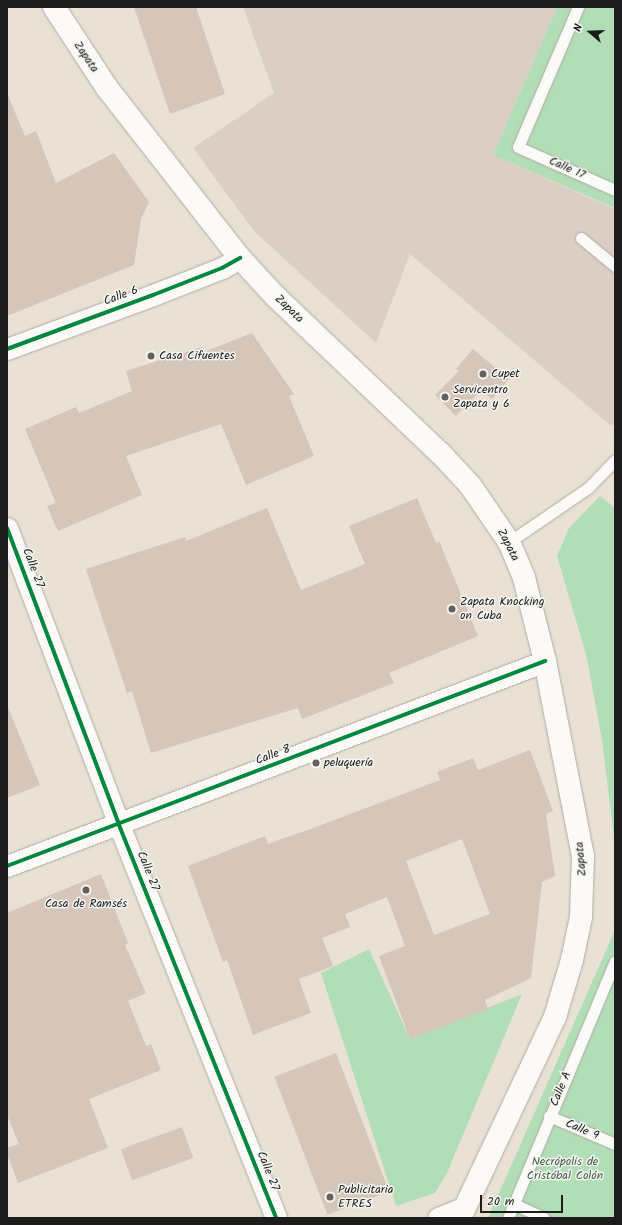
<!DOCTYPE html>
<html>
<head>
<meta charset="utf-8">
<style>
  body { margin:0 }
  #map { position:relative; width:622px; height:1225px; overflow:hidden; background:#e9e1d3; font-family:Kalam,sans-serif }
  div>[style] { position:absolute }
  .industrial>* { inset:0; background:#dbcfc5 }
  .green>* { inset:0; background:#b1deb7 }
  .building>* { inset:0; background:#d6c5b9; transform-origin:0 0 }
  .roads { filter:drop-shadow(0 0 1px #b0aba2) drop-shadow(0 0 1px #b0aba2) }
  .service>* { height:11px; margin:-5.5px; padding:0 5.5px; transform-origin:5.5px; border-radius:5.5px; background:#fcfaf8 }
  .minor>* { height:21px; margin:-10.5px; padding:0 10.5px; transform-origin:10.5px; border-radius:10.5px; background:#fcfaf8 }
  .secondary>* { height:22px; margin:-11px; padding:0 11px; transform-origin:11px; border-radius:11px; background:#fcfaf8 }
  .cycleway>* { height:4px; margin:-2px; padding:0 2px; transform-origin:2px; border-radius:2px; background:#00873e }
  .dots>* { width:11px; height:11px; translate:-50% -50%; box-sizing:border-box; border:2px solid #f6f6f2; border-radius:50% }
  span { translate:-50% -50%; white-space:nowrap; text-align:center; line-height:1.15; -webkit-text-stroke:3px #f6f6f2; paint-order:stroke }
  .street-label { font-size:12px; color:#1c1c1c }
  .poi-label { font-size:12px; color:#1c1c1c }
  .left { translate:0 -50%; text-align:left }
  .park-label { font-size:12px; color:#405f4a }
  .frame { position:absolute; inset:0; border:8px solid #1c1c1c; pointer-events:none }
  .north { position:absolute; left:570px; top:12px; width:40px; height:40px; -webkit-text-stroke:3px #f6f6f2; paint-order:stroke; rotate:289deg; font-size:11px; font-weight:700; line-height:16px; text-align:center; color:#1c1c1c }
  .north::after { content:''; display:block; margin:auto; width:14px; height:18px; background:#1c1c1c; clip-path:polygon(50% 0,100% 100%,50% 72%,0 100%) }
  .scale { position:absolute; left:480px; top:1195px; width:83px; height:18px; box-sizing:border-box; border:2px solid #1c1c1c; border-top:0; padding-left:5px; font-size:12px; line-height:14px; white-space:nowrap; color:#1c1c1c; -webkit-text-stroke:3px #f6f6f2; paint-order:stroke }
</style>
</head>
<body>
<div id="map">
  <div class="industrial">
    <i style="clip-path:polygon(243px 7px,557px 7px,493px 155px,615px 209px,615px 422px,611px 426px,410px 254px,376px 343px,254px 231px,193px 148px,274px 93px)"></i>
  </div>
  <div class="green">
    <i style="clip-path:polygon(557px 7px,615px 7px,615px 208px,493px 155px)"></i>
    <i style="clip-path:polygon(600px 496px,615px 508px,615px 846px,602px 740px,587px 658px,557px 556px,569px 528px)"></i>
    <i style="clip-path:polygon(615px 930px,615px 1218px,488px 1218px)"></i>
    <i style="clip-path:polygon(369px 949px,410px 1039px,522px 994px,447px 1173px,435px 1193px,396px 1206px,321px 973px)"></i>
  </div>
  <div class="building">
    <i style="clip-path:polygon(134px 7px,196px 7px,225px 94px,170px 114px)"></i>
    <i style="clip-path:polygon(7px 93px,25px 136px,36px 131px,56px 183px,114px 153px,149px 202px,141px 219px,134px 265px,7px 316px)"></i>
    <i style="clip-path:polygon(252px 333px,294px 394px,289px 396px,314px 456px,246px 485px,221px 424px,126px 456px,142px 495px,58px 531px,47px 506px,56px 503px,25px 429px,76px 407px,79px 413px,132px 391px,126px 371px,202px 347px,204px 352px)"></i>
    <i style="clip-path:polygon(473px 349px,509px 379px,492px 399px,481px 390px,456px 416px,435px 395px,459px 371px,456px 369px)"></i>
    <i style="clip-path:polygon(417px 498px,436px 543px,439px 541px,478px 636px,389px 673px,394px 683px,302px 719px,298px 708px,151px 753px,132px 691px,127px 693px,86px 569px,185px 537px,186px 541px,267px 508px,301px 590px,365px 564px,349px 526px)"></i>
    <i style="clip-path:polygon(7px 705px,40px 785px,7px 798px)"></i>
    <i style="clip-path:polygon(evenodd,530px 750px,553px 811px,546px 814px,555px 876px,542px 882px,531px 978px,485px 1000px,488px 1009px,410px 1039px,379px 956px,405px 946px,387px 897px,345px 914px,350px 927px,322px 938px,333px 966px,299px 979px,311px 1013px,253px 1035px,227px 960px,223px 962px,188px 866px,265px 836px,268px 844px,313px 828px,440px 780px,437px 772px,473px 758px,478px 770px,530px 750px,462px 839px,490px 914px,434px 935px,406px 861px,462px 839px)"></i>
    <i style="clip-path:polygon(101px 874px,128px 943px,125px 945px,146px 993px,128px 1001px,146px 1046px,151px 1044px,161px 1070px,89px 1099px,108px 1148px,18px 1183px,7px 1154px,7px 1148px,19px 1144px,7px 1115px,7px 913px)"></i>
    <i style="left:336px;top:1053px;width:148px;height:66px;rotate:69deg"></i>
    <i style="left:182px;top:1127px;width:33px;height:65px;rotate:70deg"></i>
  </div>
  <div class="roads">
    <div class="service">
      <i style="left:578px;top:7px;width:152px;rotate:113.2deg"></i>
      <i style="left:518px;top:147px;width:106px;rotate:23.9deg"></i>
      <i style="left:581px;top:238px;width:44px;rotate:39.5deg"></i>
      <i style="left:509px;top:542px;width:96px;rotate:-34.4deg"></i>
      <i style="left:588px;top:488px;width:39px;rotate:-46deg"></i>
      <i style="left:549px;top:1116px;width:72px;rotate:23deg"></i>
      <i style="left:514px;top:1204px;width:33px;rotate:25deg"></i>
      <i style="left:508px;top:1218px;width:278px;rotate:-67.4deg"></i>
    </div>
    <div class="minor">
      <i style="left:7px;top:349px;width:156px;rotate:-20.3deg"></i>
      <i style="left:153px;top:295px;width:74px;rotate:-21.4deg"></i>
      <i style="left:222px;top:268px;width:21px;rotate:-29deg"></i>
      <i style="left:7px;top:528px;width:317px;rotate:69.3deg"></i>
      <i style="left:119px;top:825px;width:423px;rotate:68.2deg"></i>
      <i style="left:7px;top:866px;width:576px;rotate:-20.86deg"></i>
      <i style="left:438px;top:1218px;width:29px;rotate:-22deg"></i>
    </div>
    <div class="secondary">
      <i style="left:54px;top:7px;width:97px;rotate:56.8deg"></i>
      <i style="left:107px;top:88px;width:216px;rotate:52deg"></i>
      <i style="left:240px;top:258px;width:52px;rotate:47.4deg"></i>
      <i style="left:275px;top:296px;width:229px;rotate:43.6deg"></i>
      <i style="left:441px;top:454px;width:42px;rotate:46.9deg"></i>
      <i style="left:470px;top:485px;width:69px;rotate:55.6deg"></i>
      <i style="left:509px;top:542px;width:39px;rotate:67deg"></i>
      <i style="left:524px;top:578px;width:86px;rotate:75.8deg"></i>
      <i style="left:545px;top:661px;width:199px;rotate:79deg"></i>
      <i style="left:583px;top:856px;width:61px;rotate:91.9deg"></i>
      <i style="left:581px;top:917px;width:44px;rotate:101.8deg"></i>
      <i style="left:572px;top:960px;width:59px;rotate:106.6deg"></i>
      <i style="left:555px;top:1017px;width:222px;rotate:115.3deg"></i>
    </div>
  </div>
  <div class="cycleway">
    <i style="left:7px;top:349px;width:156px;rotate:-20.3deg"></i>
    <i style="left:153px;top:295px;width:74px;rotate:-21.4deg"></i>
    <i style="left:222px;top:268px;width:21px;rotate:-29deg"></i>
    <i style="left:7px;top:528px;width:317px;rotate:69.3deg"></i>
    <i style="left:119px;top:825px;width:423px;rotate:68.2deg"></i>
    <i style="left:7px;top:866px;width:576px;rotate:-20.86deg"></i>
  </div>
  <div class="dots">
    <i style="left:151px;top:356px;background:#64615c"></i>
    <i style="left:483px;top:374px;background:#64615c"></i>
    <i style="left:445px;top:397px;background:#64615c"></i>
    <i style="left:452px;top:609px;background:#64615c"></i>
    <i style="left:316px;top:763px;background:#64615c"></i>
    <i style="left:86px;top:890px;background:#64615c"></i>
    <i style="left:330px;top:1197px;background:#64615c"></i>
  </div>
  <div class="street-label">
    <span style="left:86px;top:57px;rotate:56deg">Zapata</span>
    <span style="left:567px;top:168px;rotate:24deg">Calle 17</span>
    <span style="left:121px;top:296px;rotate:-20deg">Calle 6</span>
    <span style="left:289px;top:309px;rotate:44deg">Zapata</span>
    <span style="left:508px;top:545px;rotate:63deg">Zapata</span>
    <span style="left:33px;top:568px;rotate:69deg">Calle 27</span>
    <span style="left:273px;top:755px;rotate:-21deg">Calle 8</span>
    <span style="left:581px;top:859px;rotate:-95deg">Zapata</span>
    <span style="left:148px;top:871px;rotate:68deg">Calle 27</span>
    <span style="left:561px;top:1089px;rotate:-67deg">Calle A</span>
    <span style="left:582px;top:1130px;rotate:23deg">Calle 9</span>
    <span style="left:268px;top:1171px;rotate:68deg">Calle 27</span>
  </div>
  <div class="poi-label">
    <span class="left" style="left:159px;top:356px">Casa Cifuentes</span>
    <span class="left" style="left:491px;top:374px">Cupet</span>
    <span class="left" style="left:453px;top:397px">Servicentro<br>Zapata y 6</span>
    <span class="left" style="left:460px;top:609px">Zapata Knocking<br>on Cuba</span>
    <span class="left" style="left:324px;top:763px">peluquería</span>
    <span style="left:86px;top:904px">Casa de Ramsés</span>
    <span class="left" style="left:338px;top:1197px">Publicitaria<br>ETRES</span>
  </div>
  <div class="park-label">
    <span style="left:565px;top:1169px">Necrópolis de<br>Cristóbal Colón</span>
  </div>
  <div class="frame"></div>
  <div class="north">N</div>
  <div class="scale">20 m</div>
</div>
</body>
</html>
